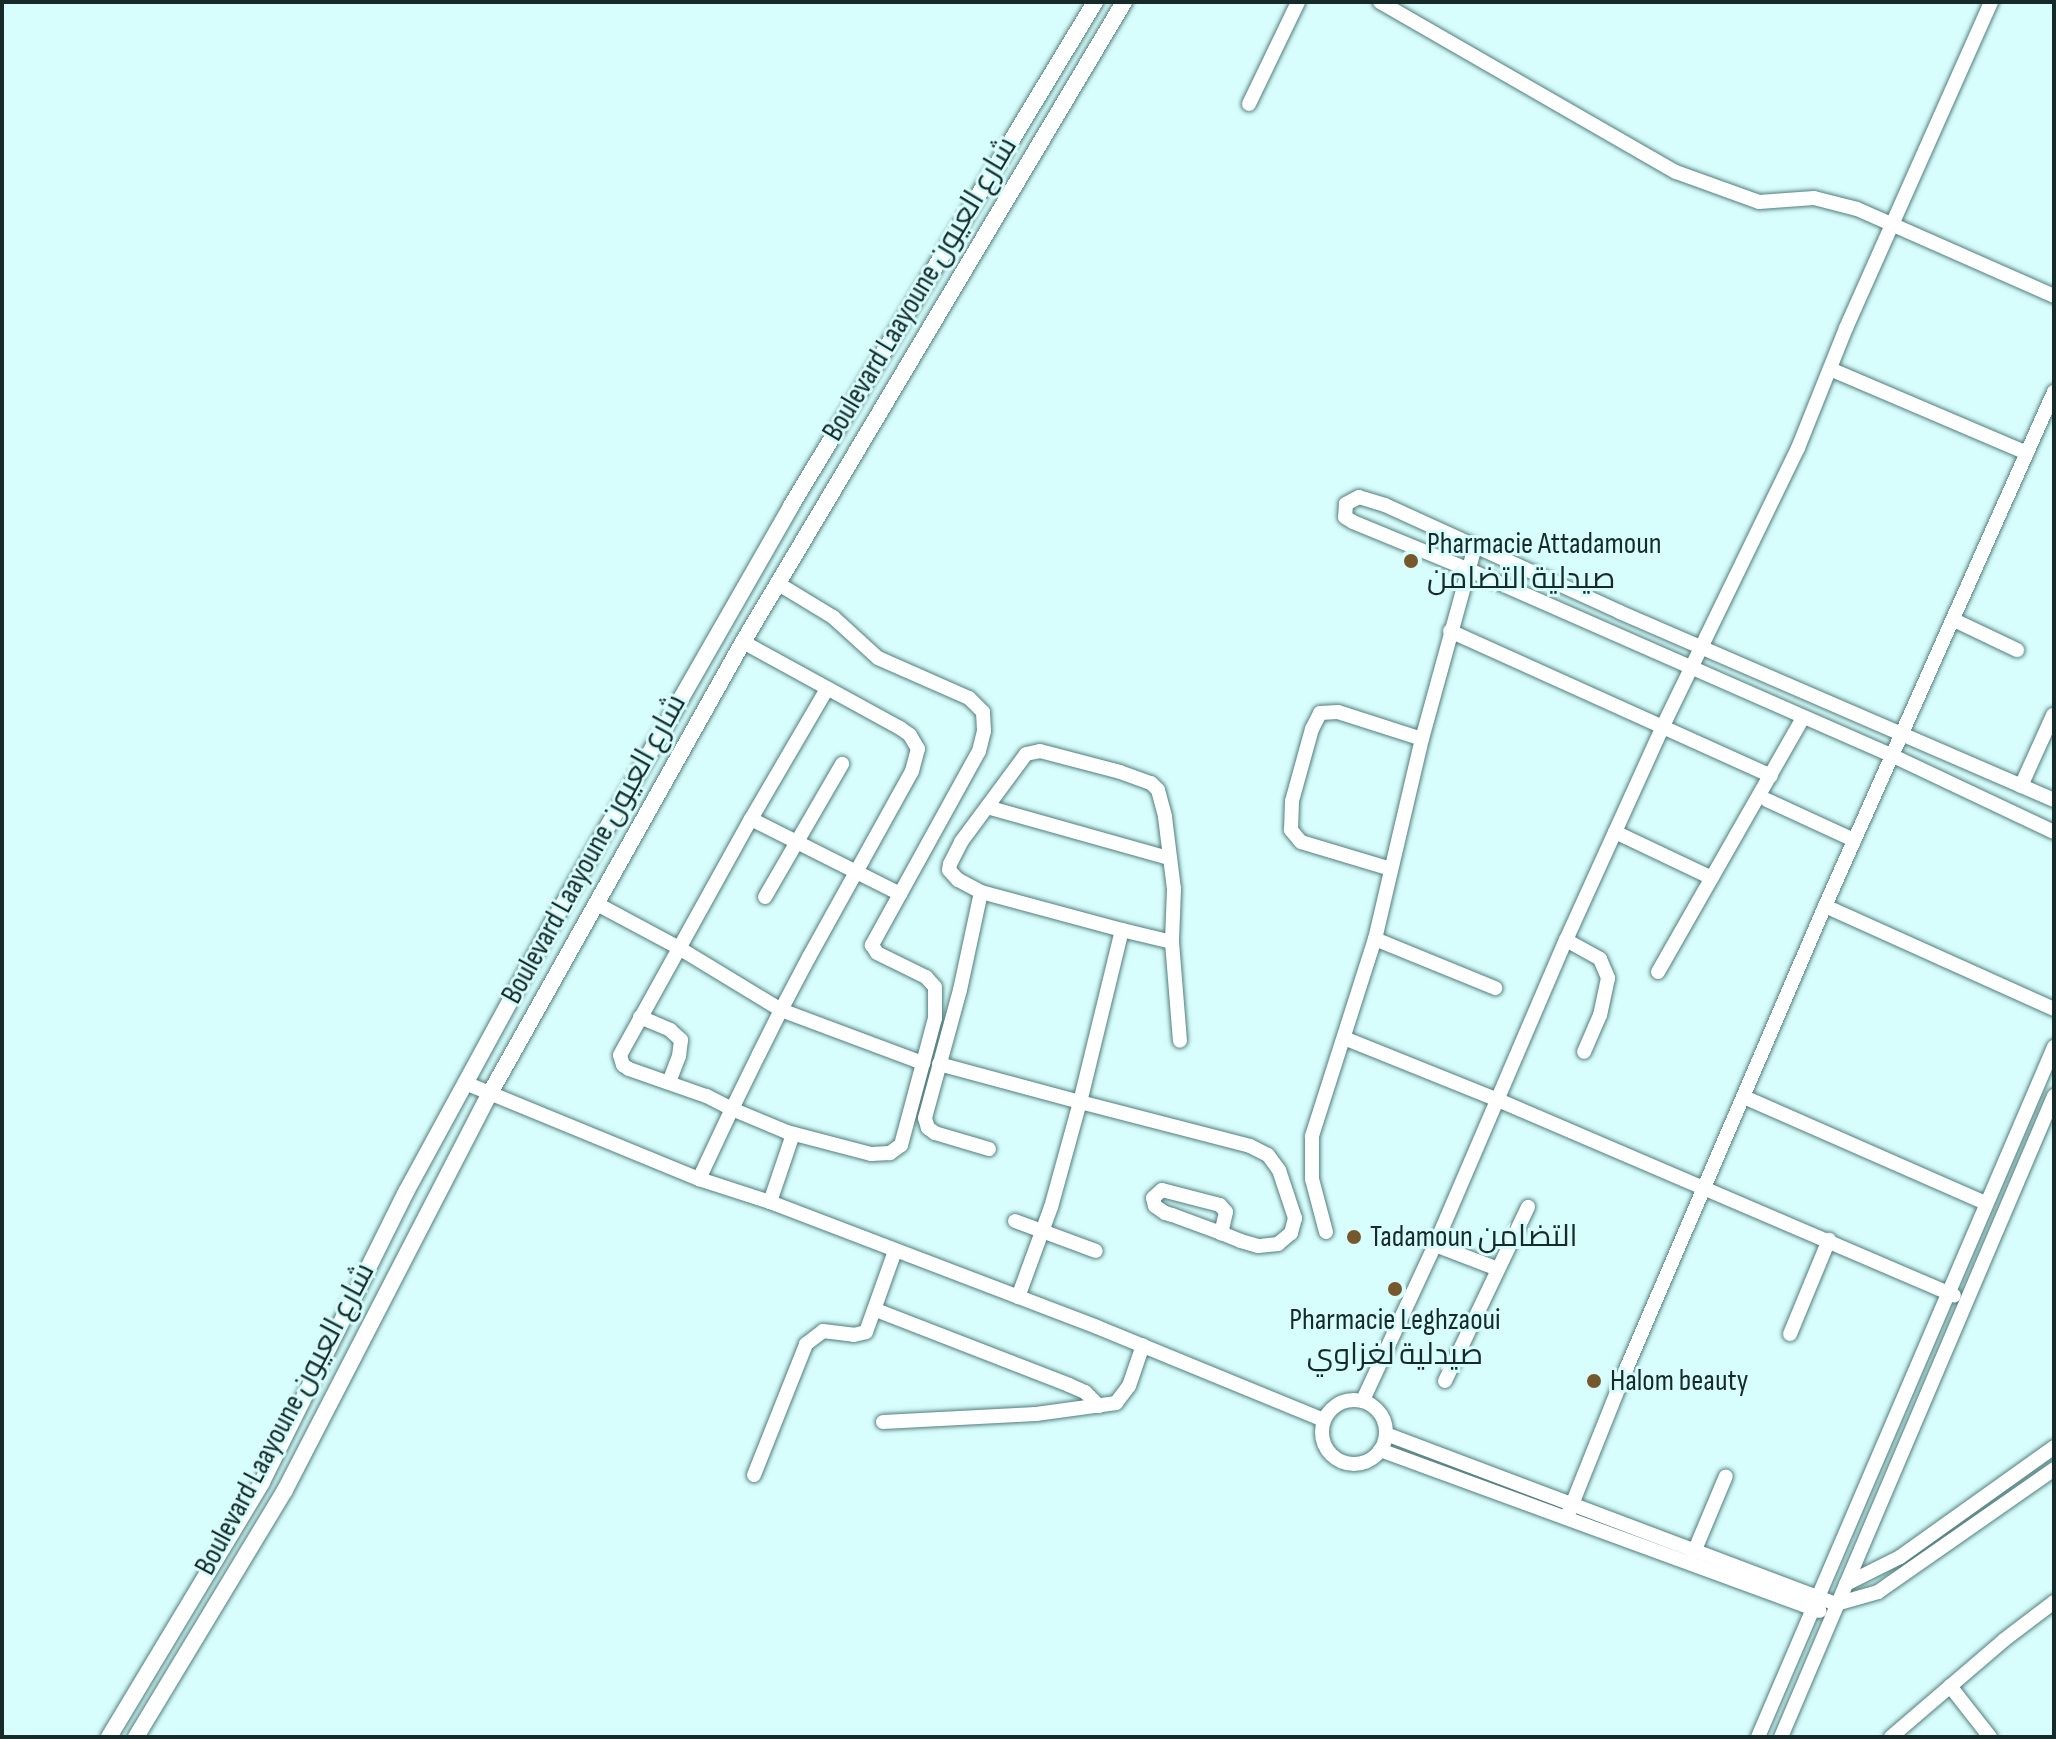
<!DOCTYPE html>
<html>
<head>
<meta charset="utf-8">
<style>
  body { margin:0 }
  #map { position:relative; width:2056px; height:1739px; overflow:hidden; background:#d7fdfc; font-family:"Sofia Sans Condensed",Cairo,sans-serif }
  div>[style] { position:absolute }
  .roads { filter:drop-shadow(0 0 2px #517e7d) drop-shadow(0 0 2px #517e7d) }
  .minor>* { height:14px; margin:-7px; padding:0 7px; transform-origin:7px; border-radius:7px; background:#fff }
  .minor>.ring { margin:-7px; padding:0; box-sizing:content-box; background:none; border:14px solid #fff; border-radius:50% }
  .tertiary>* { height:16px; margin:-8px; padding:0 8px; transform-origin:8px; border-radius:8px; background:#fff }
  .dots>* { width:22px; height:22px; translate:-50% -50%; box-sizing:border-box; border:4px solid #d7fdfc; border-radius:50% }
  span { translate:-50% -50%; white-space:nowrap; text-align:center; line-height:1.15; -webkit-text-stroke:6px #d7fdfc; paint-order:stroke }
  .street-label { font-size:30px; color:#172a2a }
  .poi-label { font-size:30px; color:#172a2a }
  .left { translate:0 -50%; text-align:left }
  .frame { position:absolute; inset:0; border:4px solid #172a2a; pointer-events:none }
</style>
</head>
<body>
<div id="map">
  <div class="roads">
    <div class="minor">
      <i style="left:1380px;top:2px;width:341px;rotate:29.9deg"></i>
      <i style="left:1676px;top:172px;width:88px;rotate:19.9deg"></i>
      <i style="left:1759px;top:202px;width:55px;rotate:-4.2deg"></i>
      <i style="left:1814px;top:198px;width:44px;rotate:14.3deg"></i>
      <i style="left:1857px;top:209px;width:215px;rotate:23.8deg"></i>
      <i style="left:1249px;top:104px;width:113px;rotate:-64.3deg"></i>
      <i style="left:1830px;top:369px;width:214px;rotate:23.1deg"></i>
      <i style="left:777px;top:583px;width:66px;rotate:31.3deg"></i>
      <i style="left:833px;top:617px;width:61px;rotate:42.3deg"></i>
      <i style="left:878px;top:658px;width:99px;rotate:23.7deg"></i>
      <i style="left:969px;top:698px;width:20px;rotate:45deg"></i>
      <i style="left:983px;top:712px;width:19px;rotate:87deg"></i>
      <i style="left:984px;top:731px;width:21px;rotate:104deg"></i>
      <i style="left:979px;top:751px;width:222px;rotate:118.9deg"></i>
      <i style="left:872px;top:945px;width:9px;rotate:58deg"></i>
      <i style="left:877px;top:953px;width:55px;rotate:26.1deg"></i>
      <i style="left:926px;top:977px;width:13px;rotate:48deg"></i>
      <i style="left:935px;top:987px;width:31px;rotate:90deg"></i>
      <i style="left:935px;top:1018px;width:47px;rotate:104.9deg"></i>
      <i style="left:1954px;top:620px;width:70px;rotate:25.5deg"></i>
      <i style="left:1450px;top:631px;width:352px;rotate:24.3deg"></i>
      <i style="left:2021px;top:786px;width:78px;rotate:-65.7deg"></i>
      <i style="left:1767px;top:800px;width:96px;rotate:24.7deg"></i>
      <i style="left:2054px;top:800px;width:473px;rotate:-156.6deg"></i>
      <i style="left:1620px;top:612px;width:258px;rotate:-155.5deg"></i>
      <i style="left:1385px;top:505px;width:27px;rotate:-163deg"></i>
      <i style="left:1359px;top:497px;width:15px;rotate:152deg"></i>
      <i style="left:1346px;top:504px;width:13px;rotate:94deg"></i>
      <i style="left:1345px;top:517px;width:9px;rotate:32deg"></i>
      <i style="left:1353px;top:522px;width:123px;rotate:22.4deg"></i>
      <i style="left:1467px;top:569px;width:463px;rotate:23.7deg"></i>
      <i style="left:1891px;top:755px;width:180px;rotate:25.3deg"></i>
      <i style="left:987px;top:807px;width:188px;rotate:15.7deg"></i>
      <i style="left:751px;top:819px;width:167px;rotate:26.7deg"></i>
      <i style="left:1615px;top:832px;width:107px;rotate:25.4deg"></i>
      <i style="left:1391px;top:869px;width:94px;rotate:-163.3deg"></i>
      <i style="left:1301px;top:842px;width:16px;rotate:-130deg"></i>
      <i style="left:1291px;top:830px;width:29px;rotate:-88deg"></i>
      <i style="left:1292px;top:801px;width:75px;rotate:-74.5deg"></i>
      <i style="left:1312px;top:729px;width:18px;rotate:-63deg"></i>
      <i style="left:1320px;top:713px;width:18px;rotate:-3deg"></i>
      <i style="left:1338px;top:712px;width:88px;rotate:17.8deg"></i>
      <i style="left:981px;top:892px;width:146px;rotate:15.1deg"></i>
      <i style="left:765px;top:897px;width:154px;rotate:-59.9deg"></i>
      <i style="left:597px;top:904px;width:93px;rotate:28.2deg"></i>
      <i style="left:679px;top:948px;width:119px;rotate:31.3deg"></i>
      <i style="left:781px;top:1010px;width:152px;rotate:20.5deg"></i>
      <i style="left:923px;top:1063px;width:85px;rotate:105deg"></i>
      <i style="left:901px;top:1145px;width:14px;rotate:144deg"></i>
      <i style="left:890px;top:1153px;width:19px;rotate:177deg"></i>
      <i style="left:871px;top:1154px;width:87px;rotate:-165.3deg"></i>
      <i style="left:787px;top:1132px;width:60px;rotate:-157.3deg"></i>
      <i style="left:732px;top:1109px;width:61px;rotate:-63.9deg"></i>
      <i style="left:759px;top:1054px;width:49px;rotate:-63.4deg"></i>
      <i style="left:781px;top:1010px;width:60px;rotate:-62.2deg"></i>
      <i style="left:809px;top:957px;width:213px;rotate:-61deg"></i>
      <i style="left:912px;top:771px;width:23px;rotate:-75deg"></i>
      <i style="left:918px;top:749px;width:16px;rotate:-120deg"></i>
      <i style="left:910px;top:735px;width:12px;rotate:-145deg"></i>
      <i style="left:900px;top:728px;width:179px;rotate:-151.3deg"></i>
      <i style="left:1825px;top:906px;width:251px;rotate:24.2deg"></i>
      <i style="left:1375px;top:939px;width:130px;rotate:22.2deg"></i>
      <i style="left:1566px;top:940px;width:39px;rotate:29deg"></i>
      <i style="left:1600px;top:959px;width:21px;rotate:67deg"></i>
      <i style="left:1608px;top:978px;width:38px;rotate:102deg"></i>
      <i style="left:1600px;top:1015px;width:40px;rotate:113.4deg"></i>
      <i style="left:1172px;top:942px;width:51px;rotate:-166.5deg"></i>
      <i style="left:1122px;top:930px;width:177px;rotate:103.7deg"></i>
      <i style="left:1080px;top:1102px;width:176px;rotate:14.5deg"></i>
      <i style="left:1250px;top:1146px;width:20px;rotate:27deg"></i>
      <i style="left:1268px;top:1155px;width:19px;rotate:54deg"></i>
      <i style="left:1279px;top:1170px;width:51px;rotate:71.6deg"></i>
      <i style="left:1295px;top:1218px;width:16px;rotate:105deg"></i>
      <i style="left:1291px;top:1233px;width:17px;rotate:140deg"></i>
      <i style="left:1278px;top:1244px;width:20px;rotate:174deg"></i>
      <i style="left:1258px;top:1246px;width:18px;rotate:-164deg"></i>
      <i style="left:1241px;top:1241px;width:22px;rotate:-158deg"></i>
      <i style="left:1221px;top:1233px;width:52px;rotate:-159.8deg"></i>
      <i style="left:1172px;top:1215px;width:7px;rotate:-164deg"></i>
      <i style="left:1165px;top:1213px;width:12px;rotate:-145deg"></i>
      <i style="left:1155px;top:1206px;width:8px;rotate:-104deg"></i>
      <i style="left:1153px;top:1198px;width:12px;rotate:-42deg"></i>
      <i style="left:1162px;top:1190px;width:60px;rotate:14.5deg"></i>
      <i style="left:1220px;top:1205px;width:9px;rotate:49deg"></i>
      <i style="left:1226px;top:1212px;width:22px;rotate:103deg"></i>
      <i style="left:1658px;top:972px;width:292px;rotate:-60.3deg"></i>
      <i style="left:640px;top:1017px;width:33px;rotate:23deg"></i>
      <i style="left:670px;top:1030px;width:15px;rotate:42deg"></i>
      <i style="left:681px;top:1040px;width:16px;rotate:97deg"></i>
      <i style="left:679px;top:1056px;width:28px;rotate:111deg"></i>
      <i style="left:1344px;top:1038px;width:166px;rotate:21.9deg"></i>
      <i style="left:1498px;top:1100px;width:496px;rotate:23.2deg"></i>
      <i style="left:939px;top:1064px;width:146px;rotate:15.1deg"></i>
      <i style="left:1080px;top:1102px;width:109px;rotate:105.4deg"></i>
      <i style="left:1051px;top:1207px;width:96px;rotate:110.1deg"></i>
      <i style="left:465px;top:1083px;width:253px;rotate:22.3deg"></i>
      <i style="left:699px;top:1179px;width:75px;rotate:17.9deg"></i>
      <i style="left:770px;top:1202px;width:350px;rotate:20.9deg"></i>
      <i style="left:1097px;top:1327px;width:245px;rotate:22.3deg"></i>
      <i style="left:1744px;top:1097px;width:264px;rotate:23.7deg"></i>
      <i style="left:989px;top:1149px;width:56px;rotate:-163.5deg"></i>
      <i style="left:935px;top:1133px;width:9px;rotate:-144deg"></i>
      <i style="left:928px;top:1128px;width:10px;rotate:-107deg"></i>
      <i style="left:925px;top:1118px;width:133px;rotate:-74.7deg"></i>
      <i style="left:960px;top:990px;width:100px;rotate:-77.9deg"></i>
      <i style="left:981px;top:892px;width:26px;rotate:-152deg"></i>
      <i style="left:958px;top:880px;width:13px;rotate:-132deg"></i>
      <i style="left:949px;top:870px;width:6px;rotate:-81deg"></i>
      <i style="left:950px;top:864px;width:25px;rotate:-63deg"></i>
      <i style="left:961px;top:842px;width:109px;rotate:-53.5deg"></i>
      <i style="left:1026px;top:754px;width:14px;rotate:-12deg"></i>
      <i style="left:1040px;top:751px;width:83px;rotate:14.7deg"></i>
      <i style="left:1120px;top:772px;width:33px;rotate:20deg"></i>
      <i style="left:1151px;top:783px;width:10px;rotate:45deg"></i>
      <i style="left:1158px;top:790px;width:28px;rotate:75deg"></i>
      <i style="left:1165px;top:817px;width:73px;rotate:82.9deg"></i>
      <i style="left:1174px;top:889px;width:53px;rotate:92.2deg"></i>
      <i style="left:1172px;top:942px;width:99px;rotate:85.4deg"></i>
      <i style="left:699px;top:1179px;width:77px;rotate:-64.8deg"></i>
      <i style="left:732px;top:1109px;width:29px;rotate:-153deg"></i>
      <i style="left:706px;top:1096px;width:82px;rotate:-160.7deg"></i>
      <i style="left:629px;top:1069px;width:7px;rotate:-146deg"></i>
      <i style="left:623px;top:1065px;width:10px;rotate:-107deg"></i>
      <i style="left:620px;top:1055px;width:270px;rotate:-61deg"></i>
      <i style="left:751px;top:819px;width:151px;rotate:-59.7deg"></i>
      <i style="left:770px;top:1202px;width:72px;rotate:-71.3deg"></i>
      <i style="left:1015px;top:1221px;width:86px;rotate:20.3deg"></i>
      <i style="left:1326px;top:1232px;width:55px;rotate:-104.8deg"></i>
      <i style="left:1312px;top:1179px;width:43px;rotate:-90deg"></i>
      <i style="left:1312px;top:1136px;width:207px;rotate:-72.3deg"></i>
      <i style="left:1375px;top:939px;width:205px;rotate:-76.8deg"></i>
      <i style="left:1422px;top:739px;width:200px;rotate:-74.6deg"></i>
      <i style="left:1435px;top:1245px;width:67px;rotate:20.9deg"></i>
      <i style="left:876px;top:1310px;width:207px;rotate:21.2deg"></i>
      <i style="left:1069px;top:1385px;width:17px;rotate:24deg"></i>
      <i style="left:1085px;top:1392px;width:20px;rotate:45deg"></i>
      <i style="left:1790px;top:1334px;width:102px;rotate:-67.5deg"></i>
      <i style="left:1445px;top:1381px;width:193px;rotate:-64.5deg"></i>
      <i style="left:1363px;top:1400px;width:171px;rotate:-65.1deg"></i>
      <i style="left:1435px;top:1245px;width:332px;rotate:-66.8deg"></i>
      <i style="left:1566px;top:940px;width:233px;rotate:-65.6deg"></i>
      <i style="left:1662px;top:728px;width:311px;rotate:-64.1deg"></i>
      <i style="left:1798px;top:448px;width:129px;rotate:-68.2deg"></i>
      <i style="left:1846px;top:328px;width:357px;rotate:-66deg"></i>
      <i class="ring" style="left:1322px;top:1400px;width:50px;height:50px"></i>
      <i style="left:883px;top:1422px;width:153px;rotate:-3deg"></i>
      <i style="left:1036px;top:1414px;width:81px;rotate:-7.8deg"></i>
      <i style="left:1116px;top:1403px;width:21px;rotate:-53deg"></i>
      <i style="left:1129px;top:1386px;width:43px;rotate:-71.1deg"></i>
      <i style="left:1386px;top:1434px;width:481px;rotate:20.7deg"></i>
      <i style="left:1836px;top:1604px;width:44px;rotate:-15.9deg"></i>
      <i style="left:1878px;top:1592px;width:215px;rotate:-34.9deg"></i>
      <i style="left:1380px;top:1450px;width:468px;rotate:20.1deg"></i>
      <i style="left:754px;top:1475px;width:141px;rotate:-68.3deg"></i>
      <i style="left:806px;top:1344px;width:21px;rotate:-37deg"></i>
      <i style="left:823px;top:1331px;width:31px;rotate:7deg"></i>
      <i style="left:854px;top:1335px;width:12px;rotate:-14deg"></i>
      <i style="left:866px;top:1332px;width:86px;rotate:-70.3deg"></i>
      <i style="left:1567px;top:1517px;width:162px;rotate:-68.2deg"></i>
      <i style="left:1627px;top:1367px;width:502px;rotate:-66.76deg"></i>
      <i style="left:1825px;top:906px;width:563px;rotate:-65.99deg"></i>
      <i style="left:1694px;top:1552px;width:82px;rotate:-67.2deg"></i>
      <i style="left:1846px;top:1584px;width:60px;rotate:-26.6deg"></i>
      <i style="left:1900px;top:1557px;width:189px;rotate:-35.5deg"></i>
      <i style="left:1950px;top:1686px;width:65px;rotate:51.9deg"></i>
      <i style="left:1758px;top:1737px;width:751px;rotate:-66.78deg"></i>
      <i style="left:1781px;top:1737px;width:697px;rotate:-66.93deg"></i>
      <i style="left:1891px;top:1737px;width:149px;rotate:-40.6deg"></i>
      <i style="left:2004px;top:1640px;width:63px;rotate:-37.2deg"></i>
    </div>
    <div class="tertiary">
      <i style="left:109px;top:1737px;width:297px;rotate:-59deg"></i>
      <i style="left:262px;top:1482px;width:324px;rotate:-63.6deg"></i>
      <i style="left:406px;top:1192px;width:307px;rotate:-61.4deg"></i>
      <i style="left:553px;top:922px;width:479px;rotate:-60.2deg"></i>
      <i style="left:791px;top:506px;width:589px;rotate:-58.9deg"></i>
      <i style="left:136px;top:1737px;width:288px;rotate:-58.9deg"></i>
      <i style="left:285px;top:1490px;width:445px;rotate:-62.7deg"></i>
      <i style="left:489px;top:1095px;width:519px;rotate:-60.72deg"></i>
      <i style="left:743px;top:642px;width:745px;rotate:-59.23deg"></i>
    </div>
  </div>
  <div class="dots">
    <i style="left:1411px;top:561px;background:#77582d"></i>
    <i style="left:1354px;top:1237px;background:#77582d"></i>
    <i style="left:1395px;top:1289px;background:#77582d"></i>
    <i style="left:1594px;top:1381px;background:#77582d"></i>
  </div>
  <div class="street-label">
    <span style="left:920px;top:289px;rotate:-59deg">Boulevard Laayoune شارع العيون</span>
    <span style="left:594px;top:849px;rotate:-61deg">Boulevard Laayoune شارع العيون</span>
    <span style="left:285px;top:1419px;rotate:-62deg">Boulevard Laayoune شارع العيون</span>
  </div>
  <div class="poi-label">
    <span class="left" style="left:1427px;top:561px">Pharmacie Attadamoun<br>صيدلية التضامن</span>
    <span class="left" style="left:1370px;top:1237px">Tadamoun التضامن</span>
    <span style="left:1395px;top:1337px">Pharmacie Leghzaoui<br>صيدلية لغزاوي</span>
    <span class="left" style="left:1610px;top:1381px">Halom beauty</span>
  </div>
  <div class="frame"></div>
</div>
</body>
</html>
